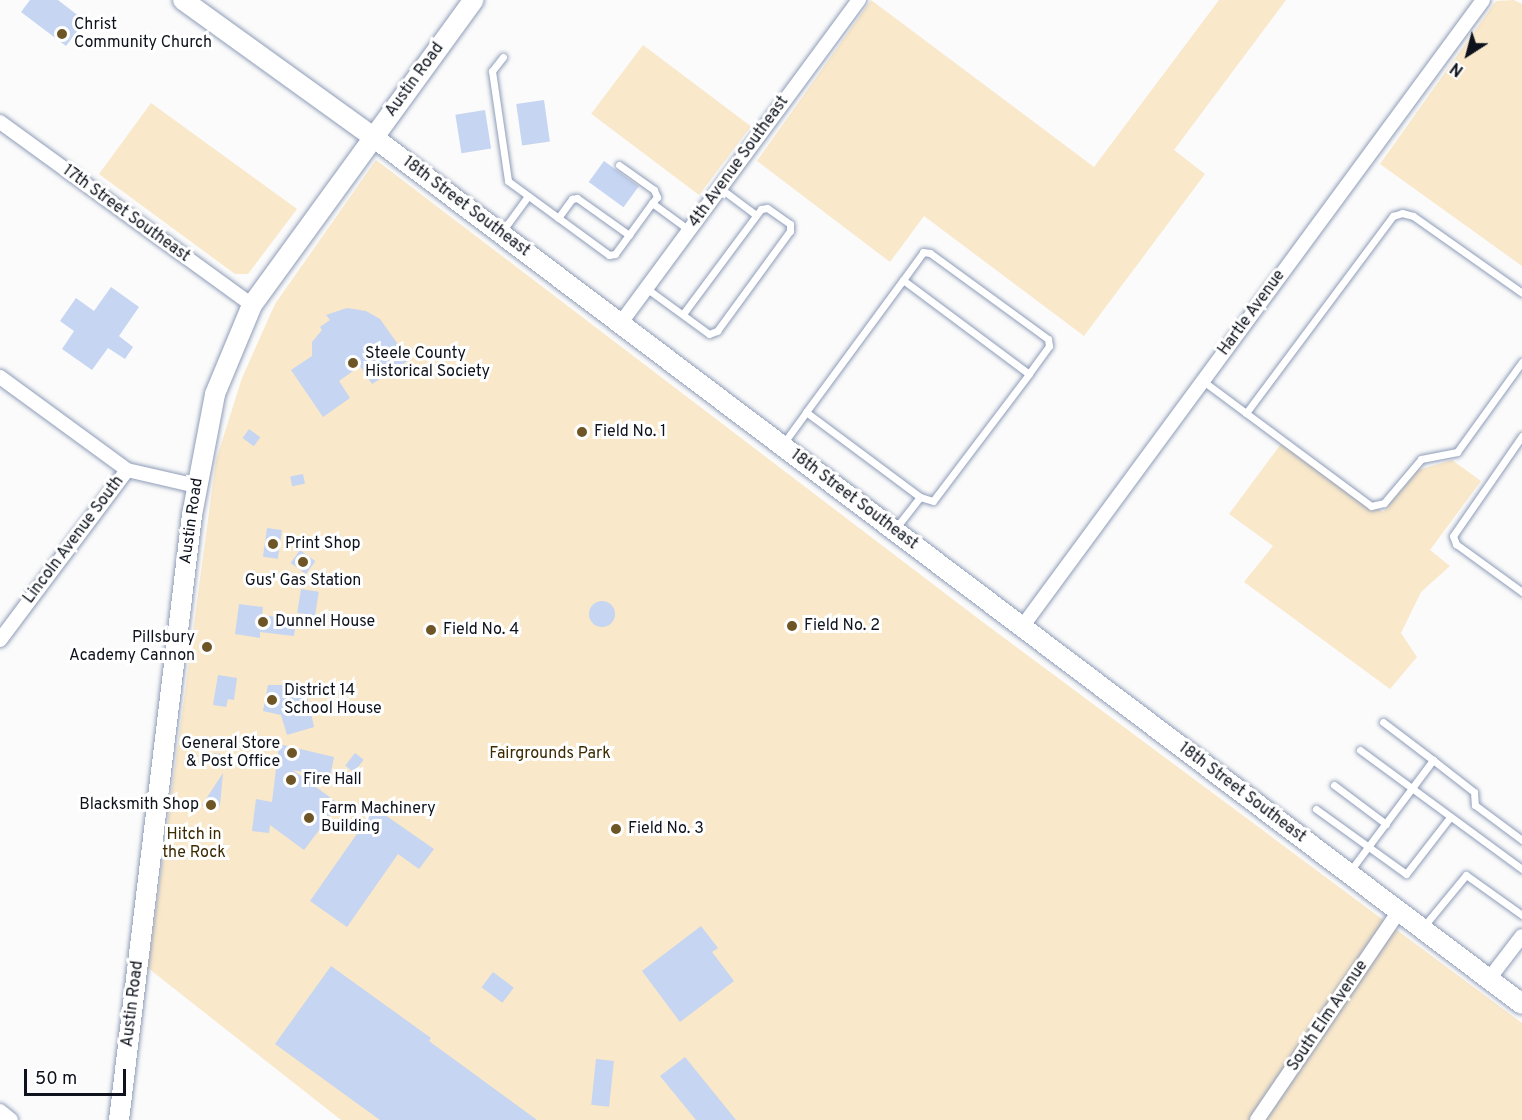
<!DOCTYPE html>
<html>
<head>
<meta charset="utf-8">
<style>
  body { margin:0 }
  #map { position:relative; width:1522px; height:1120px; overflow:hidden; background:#fbfbfb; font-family:Overpass,sans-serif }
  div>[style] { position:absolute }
  .green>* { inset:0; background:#f9e8ca; transform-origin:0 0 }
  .building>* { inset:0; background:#c5d5f2; transform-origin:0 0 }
  .round { border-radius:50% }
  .roads { filter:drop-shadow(0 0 2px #8f9db8) drop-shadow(0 0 2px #8f9db8) }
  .lane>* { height:7px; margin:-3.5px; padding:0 3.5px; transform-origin:3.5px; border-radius:3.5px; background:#fff }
  .street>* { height:14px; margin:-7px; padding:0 7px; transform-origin:7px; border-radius:7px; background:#fff }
  .secondary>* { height:20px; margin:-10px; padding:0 10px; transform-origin:10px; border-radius:10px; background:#fff }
  .dots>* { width:16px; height:16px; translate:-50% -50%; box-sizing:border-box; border:3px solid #fff; border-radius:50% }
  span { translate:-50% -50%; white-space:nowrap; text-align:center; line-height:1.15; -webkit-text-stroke:6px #fff; paint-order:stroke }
  .poi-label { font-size:16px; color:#0d121c }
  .left { translate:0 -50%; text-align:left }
  .right { translate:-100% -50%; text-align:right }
  .street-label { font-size:16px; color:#0d121c }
  .park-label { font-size:16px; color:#3c2a01 }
  .north { position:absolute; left:1438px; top:24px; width:60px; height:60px; -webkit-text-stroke:4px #fff; paint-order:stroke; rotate:216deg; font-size:16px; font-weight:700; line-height:24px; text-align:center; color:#0d121c }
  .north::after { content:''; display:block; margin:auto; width:21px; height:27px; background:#0d121c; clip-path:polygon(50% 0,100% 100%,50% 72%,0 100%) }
  .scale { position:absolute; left:24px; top:1069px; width:102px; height:27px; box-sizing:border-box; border:3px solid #0d121c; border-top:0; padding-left:8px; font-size:18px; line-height:21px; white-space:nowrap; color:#0d121c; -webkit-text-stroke:4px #fff; paint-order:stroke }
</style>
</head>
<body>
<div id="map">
  <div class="green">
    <i style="clip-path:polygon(871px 0,1094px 167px,1219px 0,1286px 0,1174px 150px,1205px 174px,1084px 336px,924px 216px,890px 262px,757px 161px)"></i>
    <i style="clip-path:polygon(1514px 0,1522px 4px,1522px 266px,1380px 164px,1496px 1px)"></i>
    <i style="left:643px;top:45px;width:135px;height:86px;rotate:37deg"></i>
    <i style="clip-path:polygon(151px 103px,297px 209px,248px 274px,235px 274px,99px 174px)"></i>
    <i style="clip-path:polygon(376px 160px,980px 620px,1522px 1023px,1522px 1120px,341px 1120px,148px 968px,216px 460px,242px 378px,275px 304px)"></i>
    <i style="clip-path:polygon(1281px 444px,1383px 512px,1418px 470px,1452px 460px,1481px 481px,1430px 550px,1450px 566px,1421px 592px,1401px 633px,1417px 657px,1390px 689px,1244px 582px,1273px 546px,1229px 514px)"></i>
  </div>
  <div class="building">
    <i style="clip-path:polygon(30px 0,58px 0,85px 21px,66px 46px,21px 12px)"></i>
    <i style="left:544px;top:100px;width:42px;height:28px;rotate:82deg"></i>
    <i style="left:485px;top:110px;width:39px;height:30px;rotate:81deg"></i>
    <i style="left:604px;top:161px;width:43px;height:26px;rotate:36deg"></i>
    <i style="clip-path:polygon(111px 287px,139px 307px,119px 336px,133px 347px,125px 359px,108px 348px,92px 370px,62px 349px,74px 331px,60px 321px,76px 298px,94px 311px)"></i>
    <i style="clip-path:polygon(347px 308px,366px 311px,380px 319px,409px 360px,372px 384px,360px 366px,339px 381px,350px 398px,323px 417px,291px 370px,312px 356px,312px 342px,322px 330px,320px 327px,330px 320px,326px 315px)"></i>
    <i style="left:249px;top:429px;width:14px;height:11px;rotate:36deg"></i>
    <i style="left:303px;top:474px;width:10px;height:13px;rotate:79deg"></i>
    <i style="left:267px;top:528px;width:15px;height:29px;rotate:8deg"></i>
    <i style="left:300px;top:550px;width:19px;height:16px;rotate:36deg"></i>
    <i style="left:301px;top:589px;width:18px;height:24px;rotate:9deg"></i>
    <i class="round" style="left:589px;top:601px;width:26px;height:26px"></i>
    <i style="clip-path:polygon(239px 604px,263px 607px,262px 615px,296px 620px,294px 636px,260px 632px,260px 638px,235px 634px)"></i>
    <i style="clip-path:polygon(218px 675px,237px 678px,234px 700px,228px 699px,226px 707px,213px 705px)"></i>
    <i style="clip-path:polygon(286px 680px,308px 699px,314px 727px,287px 735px,281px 715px,263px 711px,268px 685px,282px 685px)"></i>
    <i style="clip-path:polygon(279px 744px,334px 757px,330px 777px,293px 770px,339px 804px,304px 850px,270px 825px,269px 833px,252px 831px,256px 799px,272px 802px)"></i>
    <i style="left:214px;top:753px;width:13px;height:14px;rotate:9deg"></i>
    <i style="left:355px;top:753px;width:11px;height:16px;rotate:38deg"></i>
    <i style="clip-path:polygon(223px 773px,220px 805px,215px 813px,202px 805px)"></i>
    <i style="clip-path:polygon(375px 808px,434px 849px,419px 869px,398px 854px,347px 927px,310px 901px)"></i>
    <i style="clip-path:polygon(701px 926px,718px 948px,712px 952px,734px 981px,680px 1022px,642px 971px)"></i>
    <i style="clip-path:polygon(331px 966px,431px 1038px,429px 1041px,537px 1120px,380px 1120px,275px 1044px)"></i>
    <i style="left:493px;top:972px;width:26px;height:19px;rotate:37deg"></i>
    <i style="clip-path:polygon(685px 1057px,736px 1120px,696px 1120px,660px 1076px)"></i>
    <i style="left:596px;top:1059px;width:18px;height:46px;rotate:6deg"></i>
  </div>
  <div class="roads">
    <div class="lane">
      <i style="left:503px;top:57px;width:18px;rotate:128deg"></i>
      <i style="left:492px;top:71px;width:111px;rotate:81.7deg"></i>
      <i style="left:508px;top:181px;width:125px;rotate:36.2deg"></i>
      <i style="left:609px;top:255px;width:6px;rotate:-9deg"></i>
      <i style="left:615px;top:254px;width:63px;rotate:-54deg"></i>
      <i style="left:652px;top:203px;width:46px;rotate:36.1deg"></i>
      <i style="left:619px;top:165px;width:43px;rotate:35.5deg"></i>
      <i style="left:654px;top:190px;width:8px;rotate:67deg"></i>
      <i style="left:657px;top:197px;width:8px;rotate:130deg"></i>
      <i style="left:720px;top:188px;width:45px;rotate:36.9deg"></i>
      <i style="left:558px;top:218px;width:24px;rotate:-54deg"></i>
      <i style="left:572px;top:199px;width:5px;rotate:-11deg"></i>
      <i style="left:577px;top:198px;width:64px;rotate:35.4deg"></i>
      <i style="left:501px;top:233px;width:46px;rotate:-53.9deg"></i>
      <i style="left:903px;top:280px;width:34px;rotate:-54deg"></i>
      <i style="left:923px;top:252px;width:7px;rotate:8deg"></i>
      <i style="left:930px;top:253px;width:146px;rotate:36.1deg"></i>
      <i style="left:1048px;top:339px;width:7px;rotate:82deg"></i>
      <i style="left:1049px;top:346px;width:34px;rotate:126deg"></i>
      <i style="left:646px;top:288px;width:78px;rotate:36.1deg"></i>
      <i style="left:709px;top:334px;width:9px;rotate:-21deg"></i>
      <i style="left:717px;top:331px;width:124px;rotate:-53.9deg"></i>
      <i style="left:790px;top:231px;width:7px;rotate:-90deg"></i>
      <i style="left:790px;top:224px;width:28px;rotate:-145deg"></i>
      <i style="left:767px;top:208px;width:6px;rotate:171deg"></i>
      <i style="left:761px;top:209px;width:131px;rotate:126.6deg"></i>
      <i style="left:1203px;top:381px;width:54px;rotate:36.7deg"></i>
      <i style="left:1246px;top:413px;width:246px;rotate:-53.3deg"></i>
      <i style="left:1393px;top:216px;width:9px;rotate:-18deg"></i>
      <i style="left:1402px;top:213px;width:11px;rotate:15deg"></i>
      <i style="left:1413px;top:216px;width:133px;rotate:35.2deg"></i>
      <i style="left:806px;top:412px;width:164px;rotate:-53.7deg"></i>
      <i style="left:903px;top:280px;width:157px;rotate:36.7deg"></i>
      <i style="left:1029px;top:374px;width:159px;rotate:127.1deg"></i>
      <i style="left:933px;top:501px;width:14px;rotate:-163deg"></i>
      <i style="left:1246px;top:413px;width:156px;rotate:36.6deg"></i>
      <i style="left:1371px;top:506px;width:13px;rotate:-13deg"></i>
      <i style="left:1384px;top:503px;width:57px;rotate:-49.9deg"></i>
      <i style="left:1421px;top:459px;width:37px;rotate:-11deg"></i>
      <i style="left:1457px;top:452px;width:111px;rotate:-54.2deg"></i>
      <i style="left:1522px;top:436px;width:121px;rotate:124.6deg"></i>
      <i style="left:1453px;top:536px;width:9px;rotate:69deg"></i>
      <i style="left:1456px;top:544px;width:82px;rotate:36deg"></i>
      <i style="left:783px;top:444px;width:39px;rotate:-54deg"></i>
      <i style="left:806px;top:412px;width:142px;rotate:36.7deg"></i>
      <i style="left:920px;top:497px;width:39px;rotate:128deg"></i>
      <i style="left:1383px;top:722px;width:63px;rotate:37.2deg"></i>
      <i style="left:1360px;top:750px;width:201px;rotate:36.3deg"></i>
      <i style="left:1334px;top:785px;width:65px;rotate:36.9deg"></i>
      <i style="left:1316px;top:809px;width:111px;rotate:35.8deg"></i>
      <i style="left:1406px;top:874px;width:72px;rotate:-52.3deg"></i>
      <i style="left:1350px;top:871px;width:139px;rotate:-53.2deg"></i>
      <i style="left:1433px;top:760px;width:52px;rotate:38deg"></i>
      <i style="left:1474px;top:792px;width:13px;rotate:86deg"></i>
      <i style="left:1475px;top:805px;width:59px;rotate:36.7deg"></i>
      <i style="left:1424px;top:926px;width:66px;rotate:-50.5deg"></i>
      <i style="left:1466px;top:875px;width:69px;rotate:35.5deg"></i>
    </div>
    <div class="street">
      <i style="left:0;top:122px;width:311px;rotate:36deg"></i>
      <i style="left:620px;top:324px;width:403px;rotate:-53.6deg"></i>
      <i style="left:0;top:377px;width:157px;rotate:36.2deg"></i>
      <i style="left:127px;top:470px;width:72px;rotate:12.9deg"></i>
      <i style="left:1022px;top:627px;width:778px;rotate:-53.67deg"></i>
      <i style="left:0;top:640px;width:212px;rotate:-53.2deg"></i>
      <i style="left:1489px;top:979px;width:54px;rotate:-52.5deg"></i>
      <i style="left:0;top:1111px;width:14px;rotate:39deg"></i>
      <i style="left:1257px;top:1120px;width:253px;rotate:-55.8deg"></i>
    </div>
    <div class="secondary">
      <i style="left:183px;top:0;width:234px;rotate:35.8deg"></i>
      <i style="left:373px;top:137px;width:1439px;rotate:37.04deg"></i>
      <i style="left:119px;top:1120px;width:609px;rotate:-83.12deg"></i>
      <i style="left:192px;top:515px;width:123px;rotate:-79.2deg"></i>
      <i style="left:215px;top:394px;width:96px;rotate:-67.4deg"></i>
      <i style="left:252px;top:305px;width:377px;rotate:-54deg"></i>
    </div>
  </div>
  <div class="dots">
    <i style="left:62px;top:34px;background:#6d5526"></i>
    <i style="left:353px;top:363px;background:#6d5526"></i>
    <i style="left:582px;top:432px;background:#6d5526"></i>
    <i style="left:273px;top:544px;background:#6d5526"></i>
    <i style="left:303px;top:562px;background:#6d5526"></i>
    <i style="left:263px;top:622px;background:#6d5526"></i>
    <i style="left:792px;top:626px;background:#6d5526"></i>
    <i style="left:431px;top:630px;background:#6d5526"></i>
    <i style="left:207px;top:647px;background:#6d5526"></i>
    <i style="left:272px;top:700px;background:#6d5526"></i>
    <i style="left:292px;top:753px;background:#6d5526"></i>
    <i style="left:291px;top:780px;background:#6d5526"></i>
    <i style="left:211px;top:805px;background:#6d5526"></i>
    <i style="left:309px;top:818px;background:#6d5526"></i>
    <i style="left:616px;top:829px;background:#6d5526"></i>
  </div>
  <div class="poi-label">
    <span class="left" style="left:74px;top:34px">Christ<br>Community Church</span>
    <span class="left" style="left:365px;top:363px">Steele County<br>Historical Society</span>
    <span class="left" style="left:594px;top:432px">Field No. 1</span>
    <span class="left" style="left:285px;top:544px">Print Shop</span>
    <span style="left:303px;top:581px">Gus' Gas Station</span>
    <span class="left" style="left:275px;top:622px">Dunnel House</span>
    <span class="left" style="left:804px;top:626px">Field No. 2</span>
    <span class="left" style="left:443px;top:630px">Field No. 4</span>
    <span class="right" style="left:195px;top:647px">Pillsbury<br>Academy Cannon</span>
    <span class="left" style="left:284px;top:700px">District 14<br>School House</span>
    <span class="right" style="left:280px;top:753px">General Store<br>&amp; Post Office</span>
    <span class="left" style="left:303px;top:780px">Fire Hall</span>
    <span class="right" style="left:199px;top:805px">Blacksmith Shop</span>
    <span class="left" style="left:321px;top:818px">Farm Machinery<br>Building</span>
    <span class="left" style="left:628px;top:829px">Field No. 3</span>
  </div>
  <div class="street-label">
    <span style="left:415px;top:80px;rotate:-54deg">Austin Road</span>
    <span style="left:739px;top:162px;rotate:-54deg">4th Avenue Southeast</span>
    <span style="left:466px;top:207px;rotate:37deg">18th Street Southeast</span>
    <span style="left:126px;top:214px;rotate:36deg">17th Street Southeast</span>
    <span style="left:1252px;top:313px;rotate:-54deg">Hartle Avenue</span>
    <span style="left:854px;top:500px;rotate:37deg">18th Street Southeast</span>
    <span style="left:192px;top:521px;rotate:-82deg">Austin Road</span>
    <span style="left:74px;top:540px;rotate:-53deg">Lincoln Avenue South</span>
    <span style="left:1242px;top:793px;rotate:37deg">18th Street Southeast</span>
    <span style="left:133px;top:1004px;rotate:-83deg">Austin Road</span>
    <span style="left:1328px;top:1016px;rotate:-56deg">South Elm Avenue</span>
  </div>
  <div class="park-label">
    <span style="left:550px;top:754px">Fairgrounds Park</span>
    <span style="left:194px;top:844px">Hitch in<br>the Rock</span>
  </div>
  <div class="north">N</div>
  <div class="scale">50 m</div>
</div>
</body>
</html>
